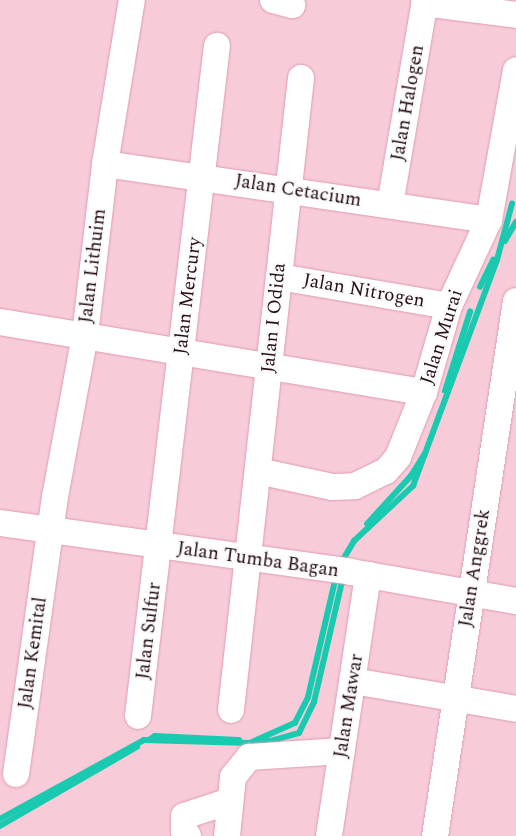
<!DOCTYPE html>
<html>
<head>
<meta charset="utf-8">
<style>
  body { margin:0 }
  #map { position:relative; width:516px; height:836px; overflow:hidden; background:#f7ccd8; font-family:Spectral,serif }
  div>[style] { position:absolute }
  .stream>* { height:5.5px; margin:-2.75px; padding:0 2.75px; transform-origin:2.75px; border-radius:2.75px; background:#19cab1 }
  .roads { filter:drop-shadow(0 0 1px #e09bb1) drop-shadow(0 0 1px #e09bb1) }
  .minor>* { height:26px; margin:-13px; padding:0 13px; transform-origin:13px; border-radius:13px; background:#fff }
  span { translate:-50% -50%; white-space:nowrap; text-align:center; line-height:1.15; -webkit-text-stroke:4.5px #fafafa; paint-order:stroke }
  .street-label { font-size:19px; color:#240b14 }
</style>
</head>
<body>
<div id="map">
  <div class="stream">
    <i style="left:505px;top:241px;width:22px;rotate:-60deg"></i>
    <i style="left:480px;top:287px;width:30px;rotate:-64deg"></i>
    <i style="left:445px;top:391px;width:83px;rotate:-72.4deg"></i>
    <i style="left:367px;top:524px;width:65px;rotate:-47.5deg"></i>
    <i style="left:411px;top:476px;width:26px;rotate:-58deg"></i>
    <i style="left:341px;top:563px;width:26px;rotate:-59deg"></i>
    <i style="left:354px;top:541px;width:81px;rotate:-43deg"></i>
    <i style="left:413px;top:486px;width:241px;rotate:-69.6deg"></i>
    <i style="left:497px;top:260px;width:58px;rotate:-75deg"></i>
    <i style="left:149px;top:740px;width:7px;rotate:-34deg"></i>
    <i style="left:155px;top:736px;width:84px;rotate:2.7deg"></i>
    <i style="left:258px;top:741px;width:13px"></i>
    <i style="left:271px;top:741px;width:29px;rotate:-16deg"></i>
    <i style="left:299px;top:733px;width:34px;rotate:-64deg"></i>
    <i style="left:314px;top:702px;width:128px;rotate:-76.9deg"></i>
    <i style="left:0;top:819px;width:164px;rotate:-28.7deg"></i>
    <i style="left:144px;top:740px;width:106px;rotate:1.6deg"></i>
    <i style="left:250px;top:743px;width:49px;rotate:-24deg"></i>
    <i style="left:295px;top:723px;width:29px;rotate:-63deg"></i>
    <i style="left:308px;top:697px;width:123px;rotate:-76.9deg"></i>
    <i style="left:0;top:826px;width:158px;rotate:-30deg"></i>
  </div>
  <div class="roads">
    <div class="minor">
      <i style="left:273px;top:0;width:20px;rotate:15deg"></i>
      <i style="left:424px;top:3px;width:93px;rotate:7.4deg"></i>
      <i style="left:105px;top:164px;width:388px;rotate:8.3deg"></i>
      <i style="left:390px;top:205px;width:208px;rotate:-80.3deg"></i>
      <i style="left:279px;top:277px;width:172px;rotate:9.7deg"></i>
      <i style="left:0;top:322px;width:430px;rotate:9.4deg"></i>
      <i style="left:258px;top:471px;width:76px;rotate:12.2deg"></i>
      <i style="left:332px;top:487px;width:23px;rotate:-2deg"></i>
      <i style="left:355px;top:486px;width:34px;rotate:-26deg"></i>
      <i style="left:386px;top:471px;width:18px;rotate:-49deg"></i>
      <i style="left:398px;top:457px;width:70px;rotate:-68.2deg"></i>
      <i style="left:424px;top:392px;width:90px;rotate:-73.8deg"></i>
      <i style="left:449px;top:306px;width:95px;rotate:-65.1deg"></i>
      <i style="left:489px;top:220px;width:152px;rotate:-79.8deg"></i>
      <i style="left:0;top:523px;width:354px;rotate:7.9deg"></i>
      <i style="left:351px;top:572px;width:168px;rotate:10deg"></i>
      <i style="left:353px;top:681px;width:165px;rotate:9.7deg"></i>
      <i style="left:231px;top:710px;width:636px;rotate:-83.68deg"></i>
      <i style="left:138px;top:716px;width:675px;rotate:-83.28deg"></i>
      <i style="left:16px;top:774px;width:280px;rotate:-82deg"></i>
      <i style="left:55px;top:497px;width:165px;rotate:-79.5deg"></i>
      <i style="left:85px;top:335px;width:172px;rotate:-83.3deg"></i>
      <i style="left:105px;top:164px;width:166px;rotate:-80.7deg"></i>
      <i style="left:188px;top:836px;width:6px;rotate:-129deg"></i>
      <i style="left:184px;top:831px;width:15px;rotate:-90deg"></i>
      <i style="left:184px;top:816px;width:48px;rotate:-18.1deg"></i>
      <i style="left:227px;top:836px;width:59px;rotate:-84.2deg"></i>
      <i style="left:233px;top:777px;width:26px;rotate:-51deg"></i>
      <i style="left:249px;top:757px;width:93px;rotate:-3.7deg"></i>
      <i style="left:329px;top:836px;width:264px;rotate:-81.5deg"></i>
      <i style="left:435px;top:836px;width:541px;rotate:-81.39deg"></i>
    </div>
  </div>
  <div class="street-label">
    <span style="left:408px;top:103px;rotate:-80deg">Jalan Halogen</span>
    <span style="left:298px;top:191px;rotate:9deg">Jalan Cetacium</span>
    <span style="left:93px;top:266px;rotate:-83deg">Jalan Lithuim</span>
    <span style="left:364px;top:291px;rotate:10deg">Jalan Nitrogen</span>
    <span style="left:188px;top:296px;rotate:-83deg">Jalan Mercury</span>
    <span style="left:274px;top:318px;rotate:-84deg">Jalan I Odida</span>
    <span style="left:442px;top:337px;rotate:-72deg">Jalan Murai</span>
    <span style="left:258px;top:560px;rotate:8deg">Jalan Tumba Bagan</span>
    <span style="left:475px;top:568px;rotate:-81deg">Jalan Anggrek</span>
    <span style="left:149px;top:631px;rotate:-83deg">Jalan Sulfur</span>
    <span style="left:33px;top:653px;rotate:-82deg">Jalan Kemital</span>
    <span style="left:349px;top:706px;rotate:-81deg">Jalan Mawar</span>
  </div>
</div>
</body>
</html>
